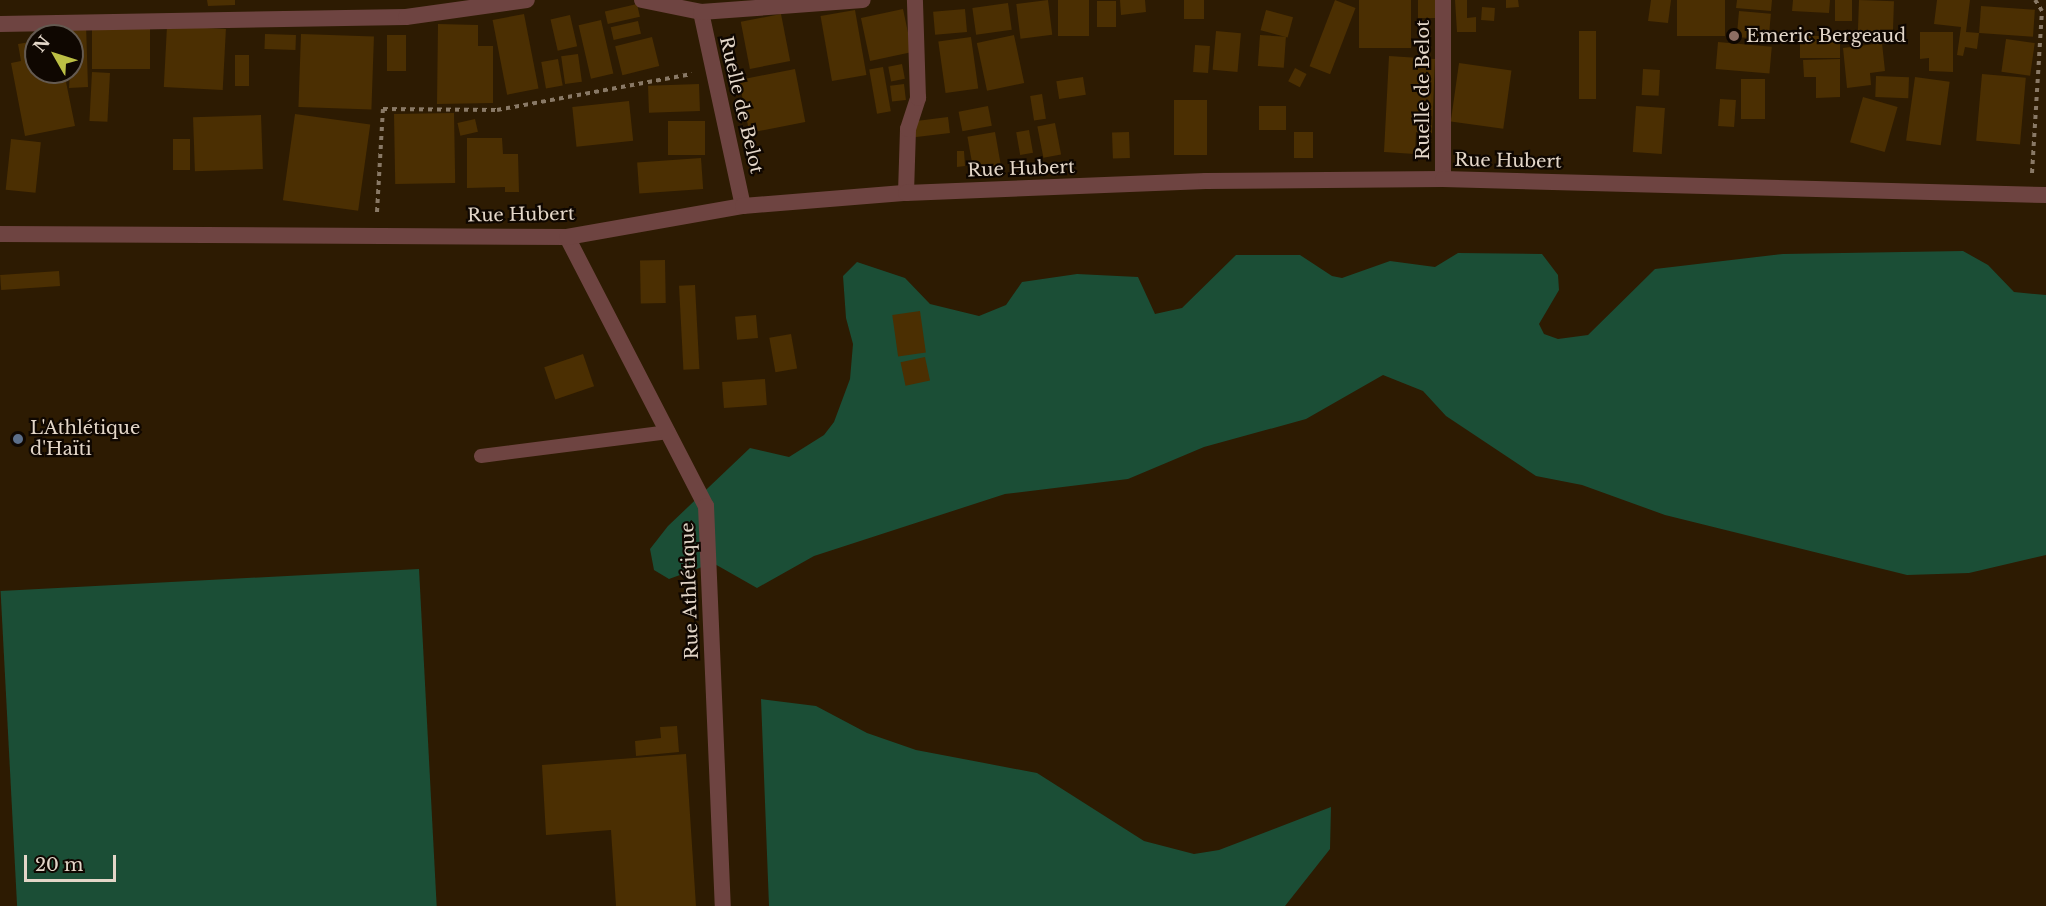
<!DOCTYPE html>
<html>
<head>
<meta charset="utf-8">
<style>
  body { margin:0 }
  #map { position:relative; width:2046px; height:906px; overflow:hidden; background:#2d1b02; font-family:"Libre Baskerville",serif }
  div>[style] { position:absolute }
  .green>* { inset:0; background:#1b4e36; transform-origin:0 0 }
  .building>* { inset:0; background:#4b2f02; transform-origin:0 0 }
  .path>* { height:4px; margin-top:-2px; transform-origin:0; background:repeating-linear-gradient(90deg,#897966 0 4.5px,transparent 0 9px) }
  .service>* { height:14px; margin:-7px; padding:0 7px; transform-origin:7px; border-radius:7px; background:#6e4441 }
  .minor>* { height:16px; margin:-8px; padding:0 8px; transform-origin:8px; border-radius:8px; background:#6e4441 }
  .tertiary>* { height:16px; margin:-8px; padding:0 8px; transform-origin:8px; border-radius:8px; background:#6e4441 }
  .dots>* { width:16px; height:16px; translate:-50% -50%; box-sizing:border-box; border:3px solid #0f0701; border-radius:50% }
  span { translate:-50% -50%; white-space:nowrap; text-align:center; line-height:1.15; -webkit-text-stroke:4.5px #0f0701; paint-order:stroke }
  .poi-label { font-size:18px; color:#e3d6c8 }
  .left { translate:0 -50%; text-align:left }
  .street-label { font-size:18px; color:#e3d6c8 }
  .north { position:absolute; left:24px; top:24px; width:60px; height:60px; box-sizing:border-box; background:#0f0701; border:2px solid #645a51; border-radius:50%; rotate:309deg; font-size:16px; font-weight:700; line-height:24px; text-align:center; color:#e3d6c8 }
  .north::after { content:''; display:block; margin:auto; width:21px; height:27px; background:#bcbf44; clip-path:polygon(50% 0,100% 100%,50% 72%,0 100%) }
  .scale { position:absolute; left:24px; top:855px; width:92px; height:27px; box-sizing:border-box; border:3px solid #e3d6c8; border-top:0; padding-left:8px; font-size:18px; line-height:21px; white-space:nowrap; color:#e3d6c8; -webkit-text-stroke:4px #0f0701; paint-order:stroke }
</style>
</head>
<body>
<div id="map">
  <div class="green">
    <i style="clip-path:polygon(1963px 251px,1988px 265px,2014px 292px,2046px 295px,2046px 555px,1969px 573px,1907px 575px,1665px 515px,1582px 485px,1536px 476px,1446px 416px,1423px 391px,1383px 375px,1306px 419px,1204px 447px,1128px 479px,1005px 494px,814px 556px,757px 588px,713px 563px,669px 579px,654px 570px,650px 549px,668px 526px,750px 448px,789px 457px,824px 435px,834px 422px,850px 379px,853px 344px,846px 318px,843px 276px,857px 262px,905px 278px,930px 304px,979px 316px,1006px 305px,1022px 282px,1077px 274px,1138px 277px,1155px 314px,1182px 308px,1236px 255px,1300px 255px,1332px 276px,1342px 278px,1390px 261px,1435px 267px,1458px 253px,1542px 254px,1558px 275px,1559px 290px,1539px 324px,1544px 334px,1558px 339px,1588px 335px,1655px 269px,1783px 254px)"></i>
    <i style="left:419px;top:569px;width:338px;height:419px;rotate:87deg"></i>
    <i style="clip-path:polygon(761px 699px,816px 706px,867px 733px,916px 750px,1037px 773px,1144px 841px,1194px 854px,1219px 850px,1331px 807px,1330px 849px,1285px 906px,769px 906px)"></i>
  </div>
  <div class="building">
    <i style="clip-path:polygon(207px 0,235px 0,235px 5px,208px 6px)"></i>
    <i style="left:1048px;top:0;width:35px;height:32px;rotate:83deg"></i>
    <i style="left:1058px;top:0;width:31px;height:36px"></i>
    <i style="clip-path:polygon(1120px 0,1145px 0,1146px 12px,1121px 15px)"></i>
    <i style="left:1184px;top:0;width:20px;height:19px"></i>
    <i style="left:1335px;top:0;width:22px;height:71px;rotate:21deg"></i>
    <i style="left:1359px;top:0;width:52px;height:48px"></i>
    <i style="left:1418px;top:0;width:21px;height:18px"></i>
    <i style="clip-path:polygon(1455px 0,1467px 0,1467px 18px,1476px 17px,1476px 32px,1457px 32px)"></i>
    <i style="clip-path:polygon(1506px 0,1518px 0,1519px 7px,1506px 8px)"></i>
    <i style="clip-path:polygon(1651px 0,1671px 0,1668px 23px,1648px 21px)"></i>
    <i style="left:1677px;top:0;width:48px;height:36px"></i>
    <i style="clip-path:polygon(1737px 0,1772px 0,1771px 11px,1736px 8px)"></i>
    <i style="clip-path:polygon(1793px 0,1830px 0,1829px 13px,1792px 11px)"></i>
    <i style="left:1835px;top:0;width:17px;height:21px"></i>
    <i style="left:1859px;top:0;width:35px;height:39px;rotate:2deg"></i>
    <i style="clip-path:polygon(1937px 0,1970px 0,1966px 32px,1979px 33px,1977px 49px,1965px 47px,1963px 56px,1957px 55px,1961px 27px,1934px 24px)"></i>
    <i style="left:1097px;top:1px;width:19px;height:26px"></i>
    <i style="left:1008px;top:3px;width:27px;height:36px;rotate:82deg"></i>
    <i style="left:637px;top:4px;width:13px;height:33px;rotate:77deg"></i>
    <i style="left:1981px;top:6px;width:54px;height:27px;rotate:4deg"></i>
    <i style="left:1482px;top:7px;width:13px;height:13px;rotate:4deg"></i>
    <i style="left:903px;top:9px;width:44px;height:43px;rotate:78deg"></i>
    <i style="left:965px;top:9px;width:23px;height:32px;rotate:85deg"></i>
    <i style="left:855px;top:10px;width:66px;height:35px;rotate:80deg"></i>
    <i style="left:1266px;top:10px;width:28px;height:21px;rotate:15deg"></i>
    <i style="left:1739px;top:11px;width:32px;height:26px;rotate:5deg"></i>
    <i style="left:524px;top:14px;width:76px;height:32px;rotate:79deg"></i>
    <i style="left:781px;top:14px;width:48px;height:41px;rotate:79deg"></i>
    <i style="left:570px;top:15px;width:32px;height:20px;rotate:77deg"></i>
    <i style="left:601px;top:20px;width:55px;height:23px;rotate:77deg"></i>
    <i style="left:638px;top:21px;width:13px;height:28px;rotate:77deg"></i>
    <i style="left:92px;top:23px;width:58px;height:46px"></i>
    <i style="clip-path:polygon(68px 24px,86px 24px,88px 87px,69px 88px,72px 36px,68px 36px)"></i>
    <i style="clip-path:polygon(438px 24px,478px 25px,478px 46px,493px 46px,493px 103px,437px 104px)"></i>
    <i style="clip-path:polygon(55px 26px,57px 36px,36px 36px,35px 30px)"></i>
    <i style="left:167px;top:26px;width:59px;height:61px;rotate:3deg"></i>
    <i style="left:1216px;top:31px;width:25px;height:39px;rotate:5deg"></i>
    <i style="left:1579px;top:31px;width:17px;height:68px"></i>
    <i style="clip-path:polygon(1920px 32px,1953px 32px,1953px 72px,1929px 71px,1929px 58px,1920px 59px)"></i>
    <i style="left:265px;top:34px;width:31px;height:15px;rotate:2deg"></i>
    <i style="left:301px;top:34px;width:73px;height:73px;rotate:2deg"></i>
    <i style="left:387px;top:35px;width:19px;height:36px"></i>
    <i style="left:1014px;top:35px;width:49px;height:38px;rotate:78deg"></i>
    <i style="left:1260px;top:35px;width:26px;height:31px;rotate:4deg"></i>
    <i style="left:1800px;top:36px;width:40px;height:22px"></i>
    <i style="left:652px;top:37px;width:30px;height:38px;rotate:76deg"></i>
    <i style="left:971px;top:37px;width:52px;height:33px;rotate:82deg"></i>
    <i style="left:2006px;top:39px;width:29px;height:33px;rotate:8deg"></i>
    <i style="clip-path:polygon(36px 41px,36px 72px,64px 72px,75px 126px,25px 136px,11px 63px,21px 61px,18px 44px)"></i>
    <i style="left:1718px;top:42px;width:54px;height:27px;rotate:5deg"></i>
    <i style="clip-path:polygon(1882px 43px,1885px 71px,1870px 73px,1871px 85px,1847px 88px,1843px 48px)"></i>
    <i style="left:1195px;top:45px;width:15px;height:27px;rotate:4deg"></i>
    <i style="left:578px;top:54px;width:28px;height:17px;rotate:82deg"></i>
    <i style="left:235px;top:55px;width:14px;height:31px"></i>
    <i style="clip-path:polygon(1389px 56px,1435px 59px,1432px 133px,1416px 132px,1415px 154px,1384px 152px)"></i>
    <i style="left:558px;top:59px;width:27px;height:17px;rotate:80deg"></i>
    <i style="clip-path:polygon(1840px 59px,1840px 97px,1816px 98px,1816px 77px,1804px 77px,1803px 60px)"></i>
    <i style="left:1459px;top:63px;width:53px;height:59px;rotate:8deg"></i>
    <i style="left:902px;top:64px;width:15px;height:14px;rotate:79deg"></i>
    <i style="left:883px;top:67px;width:45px;height:14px;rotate:80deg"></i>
    <i style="left:1295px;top:68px;width:13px;height:15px;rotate:27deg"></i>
    <i style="left:795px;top:69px;width:54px;height:57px;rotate:79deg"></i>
    <i style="left:1643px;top:69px;width:17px;height:26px;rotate:3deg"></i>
    <i style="left:92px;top:72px;width:18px;height:49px;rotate:3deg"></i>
    <i style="left:1982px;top:74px;width:44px;height:67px;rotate:5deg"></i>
    <i style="left:1876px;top:76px;width:33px;height:21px;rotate:2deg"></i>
    <i style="left:1083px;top:77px;width:18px;height:27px;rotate:81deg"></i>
    <i style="left:1915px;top:77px;width:35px;height:64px;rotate:8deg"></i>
    <i style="left:1741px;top:79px;width:24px;height:40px"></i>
    <i style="left:699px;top:84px;width:27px;height:51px;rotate:88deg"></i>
    <i style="left:904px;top:84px;width:16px;height:14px;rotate:83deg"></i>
    <i style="left:1042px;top:94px;width:25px;height:12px;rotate:81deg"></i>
    <i style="left:1863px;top:97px;width:36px;height:47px;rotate:16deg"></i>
    <i style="left:1720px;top:99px;width:16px;height:27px;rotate:4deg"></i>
    <i style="left:1174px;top:100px;width:33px;height:55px"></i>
    <i style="left:629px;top:101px;width:40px;height:57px;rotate:84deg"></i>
    <i style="left:988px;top:106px;width:20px;height:30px;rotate:79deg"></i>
    <i style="left:1286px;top:106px;width:24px;height:27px;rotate:90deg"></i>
    <i style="left:1636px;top:106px;width:29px;height:46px;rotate:4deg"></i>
    <i style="left:454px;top:113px;width:70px;height:60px;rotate:89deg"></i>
    <i style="left:295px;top:114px;width:76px;height:87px;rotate:8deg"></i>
    <i style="left:261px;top:115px;width:54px;height:68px;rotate:88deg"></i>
    <i style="left:948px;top:117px;width:16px;height:36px;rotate:83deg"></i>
    <i style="left:475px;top:119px;width:13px;height:18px;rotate:77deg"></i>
    <i style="left:668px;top:121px;width:37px;height:34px"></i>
    <i style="left:1055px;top:123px;width:32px;height:18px;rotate:79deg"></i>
    <i style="left:1029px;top:130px;width:23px;height:13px;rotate:80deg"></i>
    <i style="left:995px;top:132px;width:34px;height:28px;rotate:80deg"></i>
    <i style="left:1129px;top:132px;width:26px;height:17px;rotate:88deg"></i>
    <i style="left:1294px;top:132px;width:19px;height:26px"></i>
    <i style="clip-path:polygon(467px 138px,502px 138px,503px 154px,518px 154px,519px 192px,505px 192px,505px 187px,467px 188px)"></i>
    <i style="left:11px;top:139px;width:30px;height:51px;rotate:6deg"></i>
    <i style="left:173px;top:139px;width:17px;height:31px"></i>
    <i style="clip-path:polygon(957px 151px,964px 151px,965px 166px,957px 167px)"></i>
    <i style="left:701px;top:158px;width:31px;height:64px;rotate:86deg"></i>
    <i style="left:665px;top:260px;width:43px;height:25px;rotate:89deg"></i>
    <i style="left:59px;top:271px;width:15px;height:59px;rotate:86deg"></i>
    <i style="left:695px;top:285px;width:84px;height:16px;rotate:87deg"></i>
    <i style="left:920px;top:311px;width:42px;height:28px;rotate:82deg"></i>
    <i style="left:756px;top:315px;width:23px;height:21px;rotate:85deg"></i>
    <i style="left:791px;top:334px;width:35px;height:22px;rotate:80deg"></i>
    <i style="left:583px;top:354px;width:34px;height:41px;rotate:71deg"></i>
    <i style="left:925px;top:357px;width:24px;height:25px;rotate:78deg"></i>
    <i style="left:765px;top:379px;width:26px;height:43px;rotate:86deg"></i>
    <i style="clip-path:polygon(677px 726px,679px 752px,636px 756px,635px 741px,661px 738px,660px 727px)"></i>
    <i style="clip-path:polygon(686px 754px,696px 906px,616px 906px,611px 830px,546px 835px,542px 765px)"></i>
  </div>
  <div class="path">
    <i style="left:2032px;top:173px;width:162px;rotate:-86.5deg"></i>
    <i style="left:2042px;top:11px;width:13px;rotate:-122deg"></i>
    <i style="left:377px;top:212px;width:103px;rotate:-86.7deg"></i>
    <i style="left:383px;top:109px;width:114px;rotate:0.5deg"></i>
    <i style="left:497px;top:110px;width:198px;rotate:-10.5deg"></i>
  </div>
  <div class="service">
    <i style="left:481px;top:456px;width:189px;rotate:-7.3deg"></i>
  </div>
  <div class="minor">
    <i style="left:642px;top:0;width:60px;rotate:11.5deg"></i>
    <i style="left:701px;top:12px;width:198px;rotate:77.8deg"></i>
    <i style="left:1443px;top:0;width:179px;rotate:90deg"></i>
    <i style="left:701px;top:12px;width:162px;rotate:-4.2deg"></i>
    <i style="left:0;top:24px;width:406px;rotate:-1deg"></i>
    <i style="left:406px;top:17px;width:122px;rotate:-8deg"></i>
    <i style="left:906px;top:193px;width:64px;rotate:-88.2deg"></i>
    <i style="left:908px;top:129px;width:33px;rotate:-72deg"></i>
    <i style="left:918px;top:98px;width:98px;rotate:-91.8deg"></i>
    <i style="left:567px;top:237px;width:303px;rotate:62.7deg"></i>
    <i style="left:706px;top:506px;width:400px;rotate:87.6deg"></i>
  </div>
  <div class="tertiary">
    <i style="left:0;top:234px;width:567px;rotate:0.3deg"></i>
    <i style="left:567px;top:237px;width:179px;rotate:-10deg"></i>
    <i style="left:743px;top:206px;width:164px;rotate:-4.6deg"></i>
    <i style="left:906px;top:193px;width:300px;rotate:-2.3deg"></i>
    <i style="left:1206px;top:181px;width:237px;rotate:-0.5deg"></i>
    <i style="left:1443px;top:179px;width:603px;rotate:1.52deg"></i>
  </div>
  <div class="dots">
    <i style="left:1734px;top:36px;background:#8d6e63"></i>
    <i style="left:18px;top:439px;background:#5c6f8a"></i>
  </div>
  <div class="poi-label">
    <span class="left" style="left:1746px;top:36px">Emeric Bergeaud</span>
    <span class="left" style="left:30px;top:439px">L'Athlétique<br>d'Haïti</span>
  </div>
  <div class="street-label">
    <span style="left:1423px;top:90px;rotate:-90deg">Ruelle de Belot</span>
    <span style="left:741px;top:105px;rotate:77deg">Ruelle de Belot</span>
    <span style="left:1508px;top:161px;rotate:1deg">Rue Hubert</span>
    <span style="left:1021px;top:169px;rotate:-2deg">Rue Hubert</span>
    <span style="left:521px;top:215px;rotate:-1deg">Rue Hubert</span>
    <span style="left:690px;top:591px;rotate:-92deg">Rue Athlétique</span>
  </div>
  <div class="north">N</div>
  <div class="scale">20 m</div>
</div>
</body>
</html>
